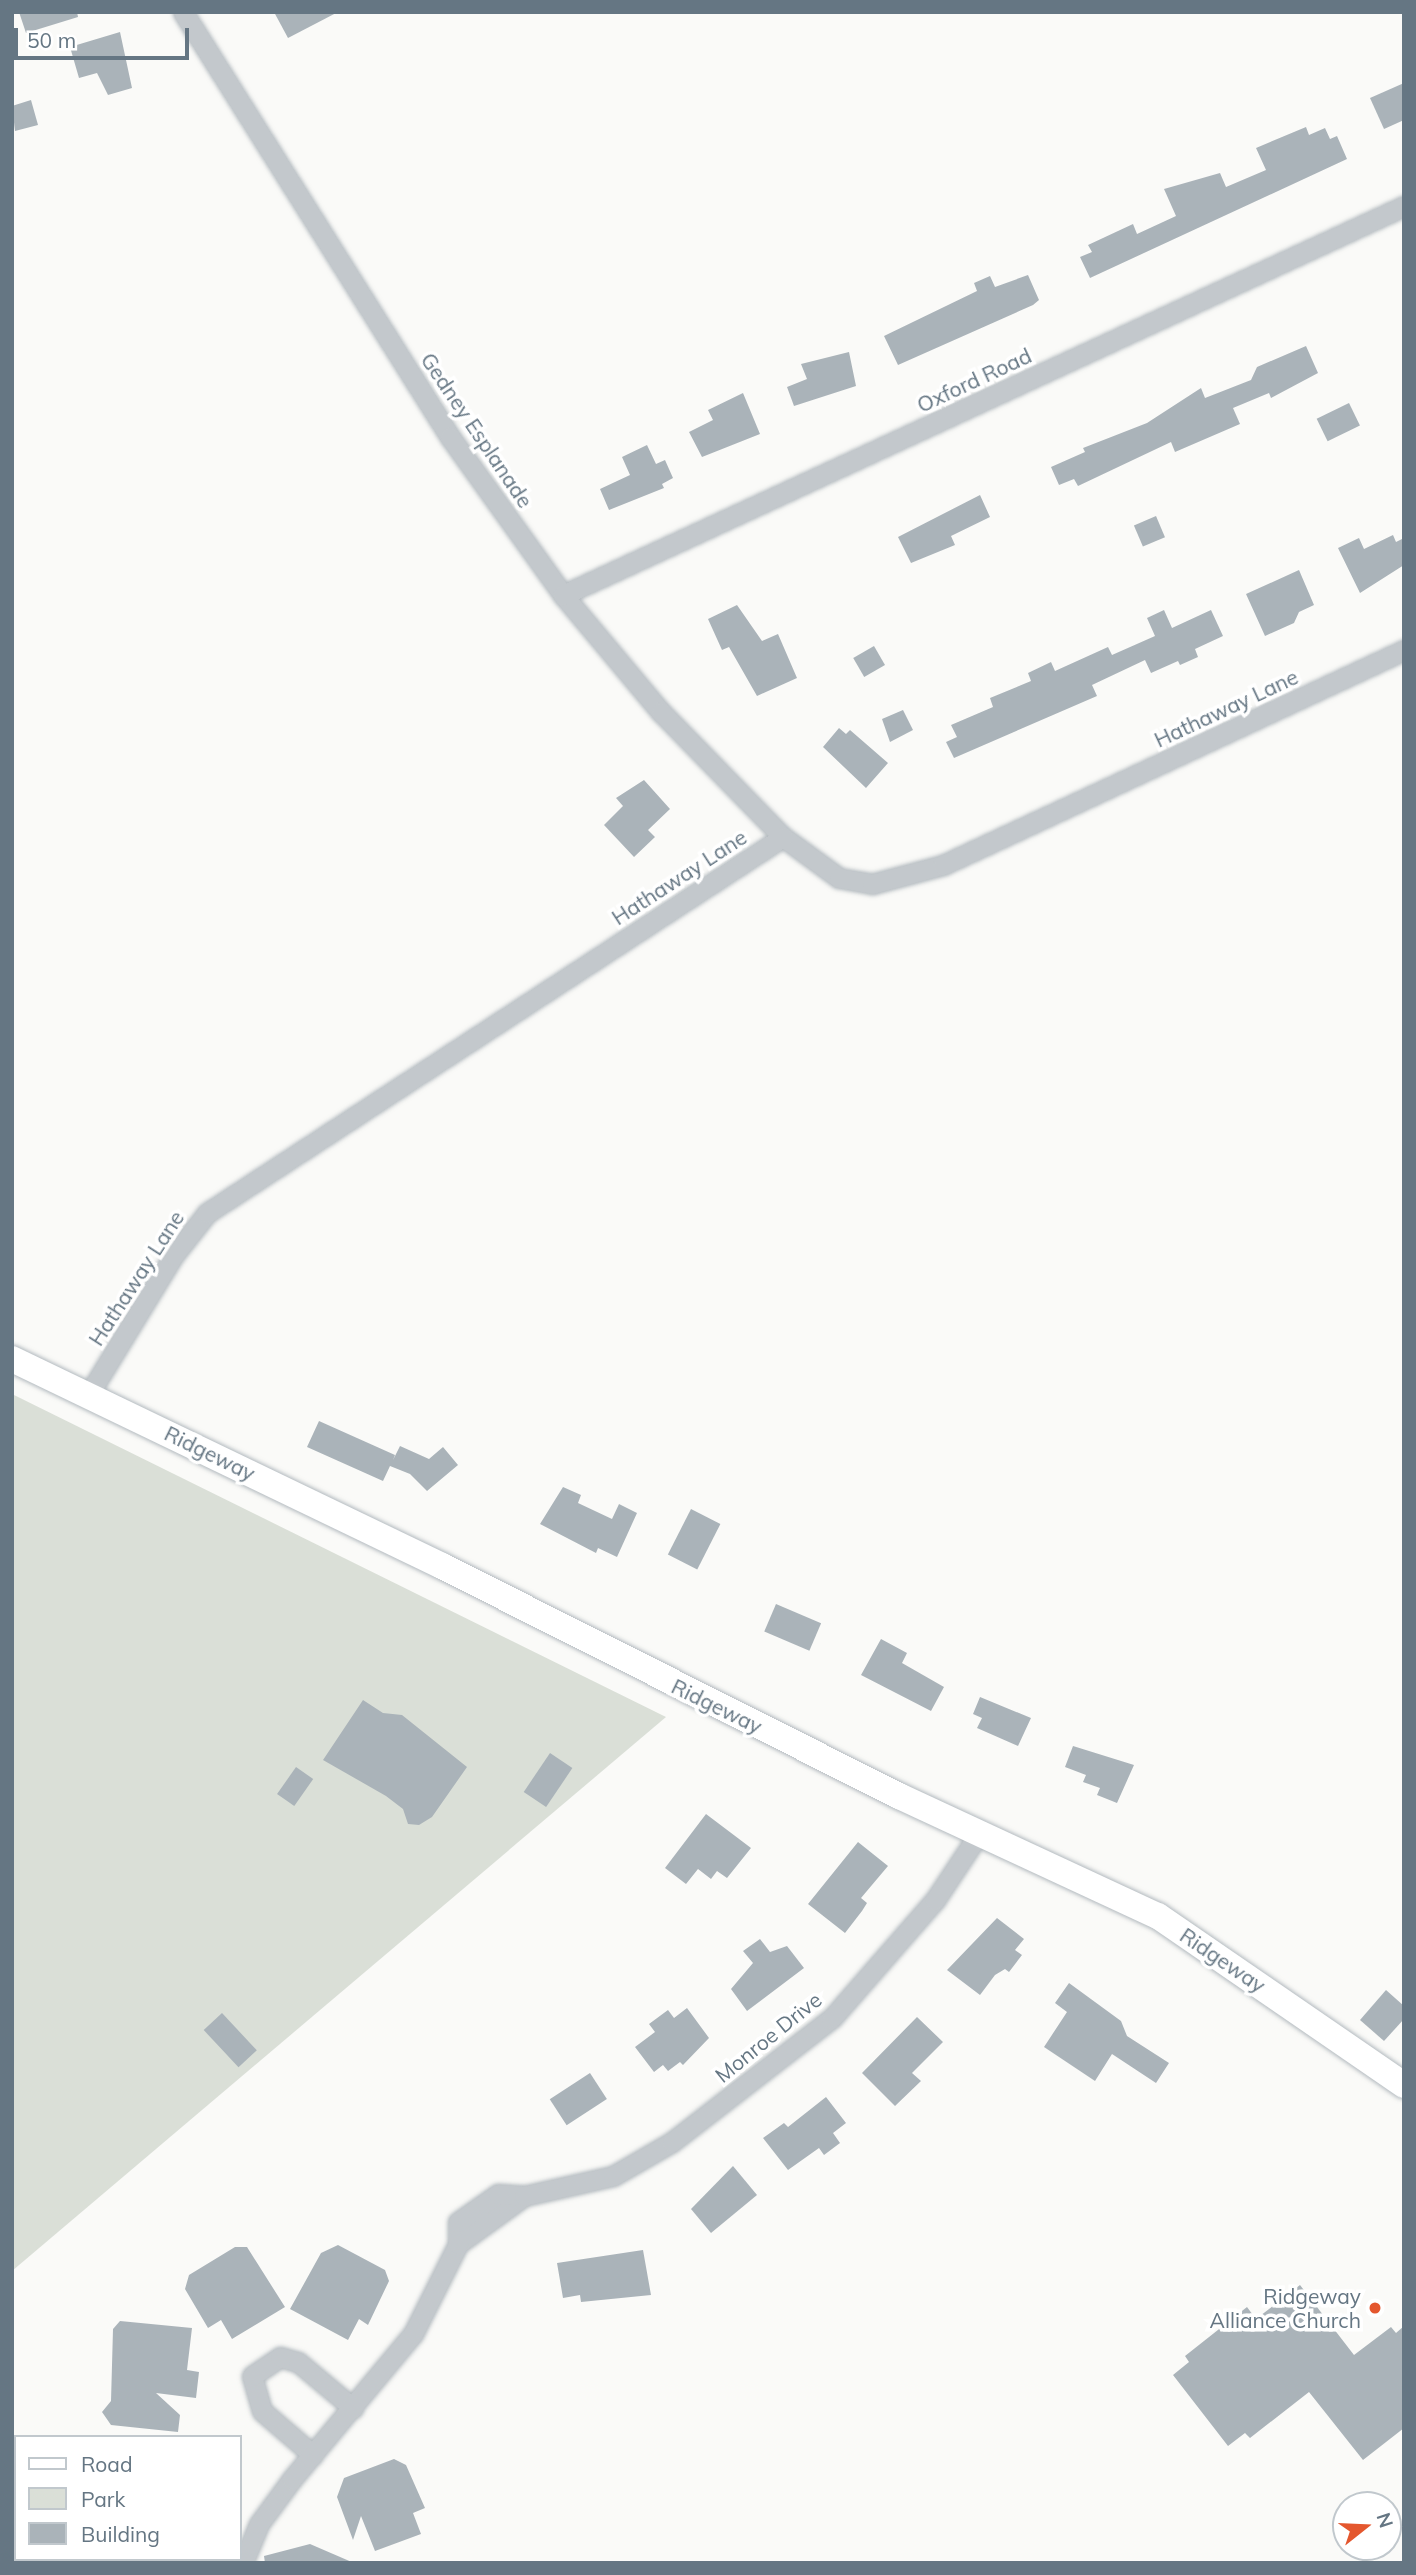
<!DOCTYPE html>
<html>
<head>
<meta charset="utf-8">
<style>
  body { margin:0 }
  #map { position:relative; width:1416px; height:2575px; overflow:hidden; background:#fafaf8; font-family:Mulish,sans-serif }
  div>[style] { position:absolute }
  .green>* { inset:0; background:#dadfd7 }
  .building>* { inset:0; background:#aab3b9; transform-origin:0 0 }
  .roads { filter:drop-shadow(0 0 2px #b3babf) drop-shadow(0 0 2px #b3babf) }
  .street>* { height:19px; margin:-9.5px; padding:0 9.5px; transform-origin:9.5px; border-radius:9.5px; background:#c3c8cc }
  .secondary>* { height:26px; margin:-13px; padding:0 13px; transform-origin:13px; border-radius:13px; background:#fff }
  .dots>* { width:19px; height:19px; translate:-50% -50%; box-sizing:border-box; border:4px solid #fff; border-radius:50% }
  span { translate:-50% -50%; white-space:nowrap; text-align:center; line-height:1.15; -webkit-text-stroke:7px #fff; paint-order:stroke }
  .street-label { font-size:21px; color:#657683 }
  .poi-label { font-size:21px; color:#657683 }
  .right { translate:-100% -50%; text-align:right }
  .frame { position:absolute; inset:0; border:14px solid #657683; pointer-events:none }
  .legend { position:absolute; left:14px; top:2435px; width:228px; height:126px; box-sizing:border-box; background:#fff; border:2px solid #c1c8cd; margin:0; padding:9px 12px; list-style:none; font-size:21px; color:#657683 }
  .legend li { display:flex; align-items:center; gap:14px; height:35px }
  .legend b { width:35px; border:2px solid #c1c8cd }
  .north { position:absolute; left:1332px; top:2491px; width:70px; height:70px; box-sizing:border-box; background:#fff; border:2px solid #c1c8cd; border-radius:50%; rotate:72deg; font-size:19px; font-weight:700; line-height:28px; text-align:center; color:#657683 }
  .north::after { content:''; display:block; margin:auto; width:24px; height:32px; background:#e4572e; clip-path:polygon(50% 0,100% 100%,50% 72%,0 100%) }
  .scale { position:absolute; left:14px; top:28px; width:175px; height:32px; box-sizing:border-box; border:4px solid #657683; border-top:0; padding-left:9px; font-size:21px; line-height:24px; white-space:nowrap; color:#657683; -webkit-text-stroke:5px #fff; paint-order:stroke }
</style>
</head>
<body>
<div id="map">
  <div class="green">
    <i style="clip-path:polygon(12px 1394px,666px 1717px,12px 2271px)"></i>
  </div>
  <div class="building">
    <i style="clip-path:polygon(19px 12px,77px 12px,78px 17px,26px 33px)"></i>
    <i style="clip-path:polygon(274px 12px,338px 12px,288px 38px)"></i>
    <i style="clip-path:polygon(120px 32px,132px 88px,108px 95px,97px 73px,79px 78px,70px 47px)"></i>
    <i style="clip-path:polygon(1404px 83px,1404px 120px,1384px 129px,1370px 98px)"></i>
    <i style="clip-path:polygon(31px 100px,38px 125px,15px 131px,12px 106px)"></i>
    <i style="clip-path:polygon(1306px 127px,1309px 135px,1325px 128px,1330px 139px,1337px 136px,1347px 159px,1090px 278px,1080px 257px,1092px 252px,1088px 245px,1133px 224px,1137px 234px,1176px 216px,1164px 189px,1220px 173px,1226px 187px,1266px 170px,1256px 148px)"></i>
    <i style="clip-path:polygon(1028px 275px,1039px 300px,1033px 305px,898px 365px,884px 336px,977px 291px,974px 283px,990px 276px,995px 287px)"></i>
    <i style="clip-path:polygon(1306px 346px,1318px 373px,1271px 398px,1269px 393px,1233px 408px,1240px 424px,1175px 452px,1171px 442px,1078px 486px,1074px 479px,1059px 485px,1051px 467px,1085px 452px,1083px 448px,1147px 423px,1201px 388px,1205px 398px,1251px 380px,1257px 367px)"></i>
    <i style="clip-path:polygon(849px 352px,856px 386px,794px 406px,787px 387px,807px 379px,801px 364px)"></i>
    <i style="clip-path:polygon(743px 393px,760px 434px,702px 457px,689px 432px,713px 420px,708px 410px)"></i>
    <i style="left:1349px;top:403px;width:25px;height:36px;rotate:64deg"></i>
    <i style="clip-path:polygon(647px 445px,656px 464px,665px 460px,673px 478px,662px 484px,664px 488px,609px 510px,600px 489px,630px 475px,622px 457px)"></i>
    <i style="clip-path:polygon(980px 495px,990px 517px,951px 536px,955px 545px,911px 563px,898px 537px)"></i>
    <i style="left:1156px;top:516px;width:23px;height:24px;rotate:67deg"></i>
    <i style="clip-path:polygon(1393px 535px,1396px 542px,1404px 538px,1404px 565px,1360px 593px,1338px 548px,1359px 538px,1364px 549px)"></i>
    <i style="clip-path:polygon(1299px 570px,1314px 605px,1299px 612px,1294px 623px,1265px 636px,1246px 594px)"></i>
    <i style="clip-path:polygon(737px 605px,762px 641px,778px 634px,797px 678px,757px 696px,729px 647px,722px 650px,708px 619px)"></i>
    <i style="clip-path:polygon(1164px 610px,1172px 628px,1211px 610px,1223px 636px,1195px 649px,1198px 657px,1180px 665px,1178px 661px,1151px 673px,1145px 660px,1092px 685px,1097px 696px,954px 758px,946px 742px,957px 737px,951px 725px,993px 707px,990px 698px,1031px 681px,1028px 673px,1051px 662px,1055px 671px,1108px 647px,1112px 655px,1155px 636px,1147px 618px)"></i>
    <i style="left:874px;top:646px;width:22px;height:24px;rotate:60deg"></i>
    <i style="clip-path:polygon(903px 710px,913px 730px,890px 742px,882px 719px)"></i>
    <i style="clip-path:polygon(839px 728px,846px 734px,850px 730px,888px 763px,866px 788px,823px 747px)"></i>
    <i style="clip-path:polygon(644px 780px,670px 809px,648px 830px,655px 837px,634px 857px,604px 825px,623px 806px,616px 798px)"></i>
    <i style="clip-path:polygon(319px 1421px,395px 1455px,393px 1460px,400px 1446px,429px 1459px,443px 1447px,458px 1465px,427px 1491px,410px 1474px,390px 1466px,383px 1481px,307px 1447px)"></i>
    <i style="clip-path:polygon(563px 1487px,581px 1495px,578px 1503px,612px 1519px,619px 1504px,637px 1513px,617px 1557px,598px 1548px,596px 1553px,540px 1524px)"></i>
    <i style="left:691px;top:1509px;width:33px;height:51px;rotate:27deg"></i>
    <i style="left:776px;top:1604px;width:49px;height:30px;rotate:23deg"></i>
    <i style="clip-path:polygon(881px 1639px,907px 1653px,902px 1663px,944px 1687px,931px 1711px,861px 1675px)"></i>
    <i style="clip-path:polygon(980px 1697px,1031px 1718px,1018px 1746px,977px 1728px,982px 1718px,973px 1714px)"></i>
    <i style="clip-path:polygon(363px 1700px,383px 1713px,402px 1715px,467px 1767px,432px 1817px,419px 1825px,408px 1824px,403px 1809px,386px 1796px,323px 1760px)"></i>
    <i style="clip-path:polygon(1073px 1746px,1134px 1765px,1117px 1803px,1097px 1795px,1100px 1788px,1083px 1782px,1086px 1775px,1065px 1767px)"></i>
    <i style="left:550px;top:1753px;width:27px;height:47px;rotate:34deg"></i>
    <i style="left:296px;top:1767px;width:21px;height:33px;rotate:35deg"></i>
    <i style="clip-path:polygon(706px 1814px,751px 1848px,727px 1878px,717px 1871px,711px 1879px,698px 1869px,686px 1884px,665px 1868px)"></i>
    <i style="clip-path:polygon(858px 1842px,888px 1866px,861px 1898px,867px 1903px,862px 1911px,845px 1933px,808px 1904px)"></i>
    <i style="clip-path:polygon(997px 1918px,1024px 1939px,1015px 1950px,1022px 1955px,1009px 1972px,1005px 1969px,995px 1975px,980px 1995px,947px 1970px)"></i>
    <i style="clip-path:polygon(760px 1939px,770px 1952px,787px 1946px,804px 1968px,747px 2011px,731px 1989px,753px 1963px,743px 1951px)"></i>
    <i style="clip-path:polygon(1069px 1983px,1121px 2021px,1127px 2036px,1169px 2063px,1156px 2083px,1112px 2054px,1095px 2081px,1044px 2047px,1067px 2012px,1055px 2003px)"></i>
    <i style="clip-path:polygon(1386px 1990px,1404px 2006px,1404px 2019px,1384px 2041px,1360px 2020px)"></i>
    <i style="clip-path:polygon(687px 2008px,709px 2038px,683px 2065px,680px 2062px,668px 2071px,663px 2065px,654px 2072px,635px 2047px,655px 2032px,649px 2024px,668px 2010px,674px 2018px)"></i>
    <i style="left:222px;top:2013px;width:51px;height:25px;rotate:47deg"></i>
    <i style="clip-path:polygon(917px 2017px,943px 2042px,912px 2073px,921px 2081px,895px 2106px,862px 2073px)"></i>
    <i style="left:590px;top:2073px;width:31px;height:48px;rotate:57deg"></i>
    <i style="clip-path:polygon(826px 2097px,846px 2123px,833px 2133px,840px 2143px,824px 2155px,819px 2148px,788px 2170px,763px 2138px,784px 2123px,788px 2127px)"></i>
    <i style="clip-path:polygon(733px 2166px,757px 2195px,711px 2233px,691px 2209px)"></i>
    <i style="clip-path:polygon(338px 2245px,385px 2270px,389px 2281px,368px 2325px,359px 2319px,348px 2340px,290px 2309px,321px 2253px)"></i>
    <i style="clip-path:polygon(235px 2247px,247px 2247px,285px 2307px,232px 2339px,221px 2320px,208px 2328px,185px 2289px,189px 2275px)"></i>
    <i style="clip-path:polygon(643px 2250px,651px 2295px,581px 2302px,580px 2295px,563px 2298px,557px 2263px)"></i>
    <i style="clip-path:polygon(1300px 2285px,1354px 2355px,1391px 2327px,1396px 2333px,1404px 2326px,1404px 2428px,1363px 2460px,1309px 2392px,1250px 2438px,1245px 2433px,1228px 2446px,1173px 2375px,1189px 2362px,1185px 2356px,1247px 2307px,1256px 2319px)"></i>
    <i style="clip-path:polygon(120px 2321px,192px 2328px,187px 2370px,199px 2372px,196px 2398px,156px 2393px,180px 2415px,178px 2432px,111px 2425px,102px 2412px,111px 2401px,113px 2329px)"></i>
    <i style="clip-path:polygon(394px 2459px,406px 2465px,425px 2508px,413px 2513px,421px 2534px,375px 2551px,361px 2516px,353px 2540px,337px 2497px,344px 2478px)"></i>
    <i style="clip-path:polygon(310px 2544px,354px 2563px,265px 2563px,264px 2556px)"></i>
  </div>
  <div class="roads">
    <div class="street">
      <i style="left:183px;top:12px;width:502px;rotate:57.86deg"></i>
      <i style="left:450px;top:437px;width:194px;rotate:54.4deg"></i>
      <i style="left:563px;top:595px;width:153px;rotate:50.1deg"></i>
      <i style="left:661px;top:712px;width:175px;rotate:45.7deg"></i>
      <i style="left:783px;top:837px;width:69px;rotate:36.2deg"></i>
      <i style="left:839px;top:878px;width:34px;rotate:10deg"></i>
      <i style="left:872px;top:884px;width:73px;rotate:-15deg"></i>
      <i style="left:943px;top:865px;width:509px;rotate:-25deg"></i>
      <i style="left:563px;top:595px;width:927px;rotate:-24.82deg"></i>
      <i style="left:89px;top:1394px;width:163px;rotate:-58.6deg"></i>
      <i style="left:174px;top:1255px;width:53px;rotate:-51.8deg"></i>
      <i style="left:207px;top:1213px;width:688px;rotate:-33.14deg"></i>
      <i style="left:458px;top:2244px;width:82px;rotate:-36deg"></i>
      <i style="left:313px;top:2455px;width:67px;rotate:-139.2deg"></i>
      <i style="left:262px;top:2411px;width:36px;rotate:-106deg"></i>
      <i style="left:252px;top:2376px;width:34px;rotate:-34deg"></i>
      <i style="left:280px;top:2357px;width:19px;rotate:16deg"></i>
      <i style="left:298px;top:2362px;width:72px;rotate:39.9deg"></i>
      <i style="left:243px;top:2563px;width:42px;rotate:-67.7deg"></i>
      <i style="left:259px;top:2524px;width:56px;rotate:-53.7deg"></i>
      <i style="left:292px;top:2479px;width:189px;rotate:-50.2deg"></i>
      <i style="left:413px;top:2334px;width:101px;rotate:-63.4deg"></i>
      <i style="left:458px;top:2244px;width:22px;rotate:-90deg"></i>
      <i style="left:458px;top:2222px;width:49px;rotate:-35deg"></i>
      <i style="left:498px;top:2194px;width:26px;rotate:4deg"></i>
      <i style="left:524px;top:2196px;width:91px;rotate:-12.7deg"></i>
      <i style="left:613px;top:2176px;width:68px;rotate:-30deg"></i>
      <i style="left:672px;top:2142px;width:202px;rotate:-37.8deg"></i>
      <i style="left:832px;top:2018px;width:157px;rotate:-48.9deg"></i>
      <i style="left:935px;top:1900px;width:82px;rotate:-56.5deg"></i>
    </div>
    <div class="secondary">
      <i style="left:12px;top:1359px;width:477px;rotate:25.7deg"></i>
      <i style="left:442px;top:1566px;width:512px;rotate:26.72deg"></i>
      <i style="left:899px;top:1796px;width:285px;rotate:24.9deg"></i>
      <i style="left:1158px;top:1916px;width:298px;rotate:34.5deg"></i>
    </div>
  </div>
  <div class="dots">
    <i style="left:1375px;top:2308px;background:#e4572e"></i>
  </div>
  <div class="street-label">
    <span style="left:974px;top:380px;rotate:-25deg">Oxford Road</span>
    <span style="left:477px;top:430px;rotate:56deg">Gedney Esplanade</span>
    <span style="left:1226px;top:708px;rotate:-25deg">Hathaway Lane</span>
    <span style="left:679px;top:877px;rotate:-33deg">Hathaway Lane</span>
    <span style="left:136px;top:1278px;rotate:-57deg">Hathaway Lane</span>
    <span style="left:210px;top:1453px;rotate:26deg">Ridgeway</span>
    <span style="left:717px;top:1706px;rotate:26deg">Ridgeway</span>
    <span style="left:1223px;top:1960px;rotate:34deg">Ridgeway</span>
    <span style="left:768px;top:2037px;rotate:-39deg">Monroe Drive</span>
  </div>
  <div class="poi-label">
    <span class="right" style="left:1361px;top:2308px">Ridgeway<br>Alliance Church</span>
  </div>
  <div class="frame"></div>
  <ul class="legend">
  <li><b style="height:9px;background:#fff"></b>Road</li>
  <li><b style="height:19px;background:#dadfd7"></b>Park</li>
  <li><b style="height:19px;background:#aab3b9"></b>Building</li>
  </ul>
  <div class="north">N</div>
  <div class="scale">50 m</div>
</div>
</body>
</html>
